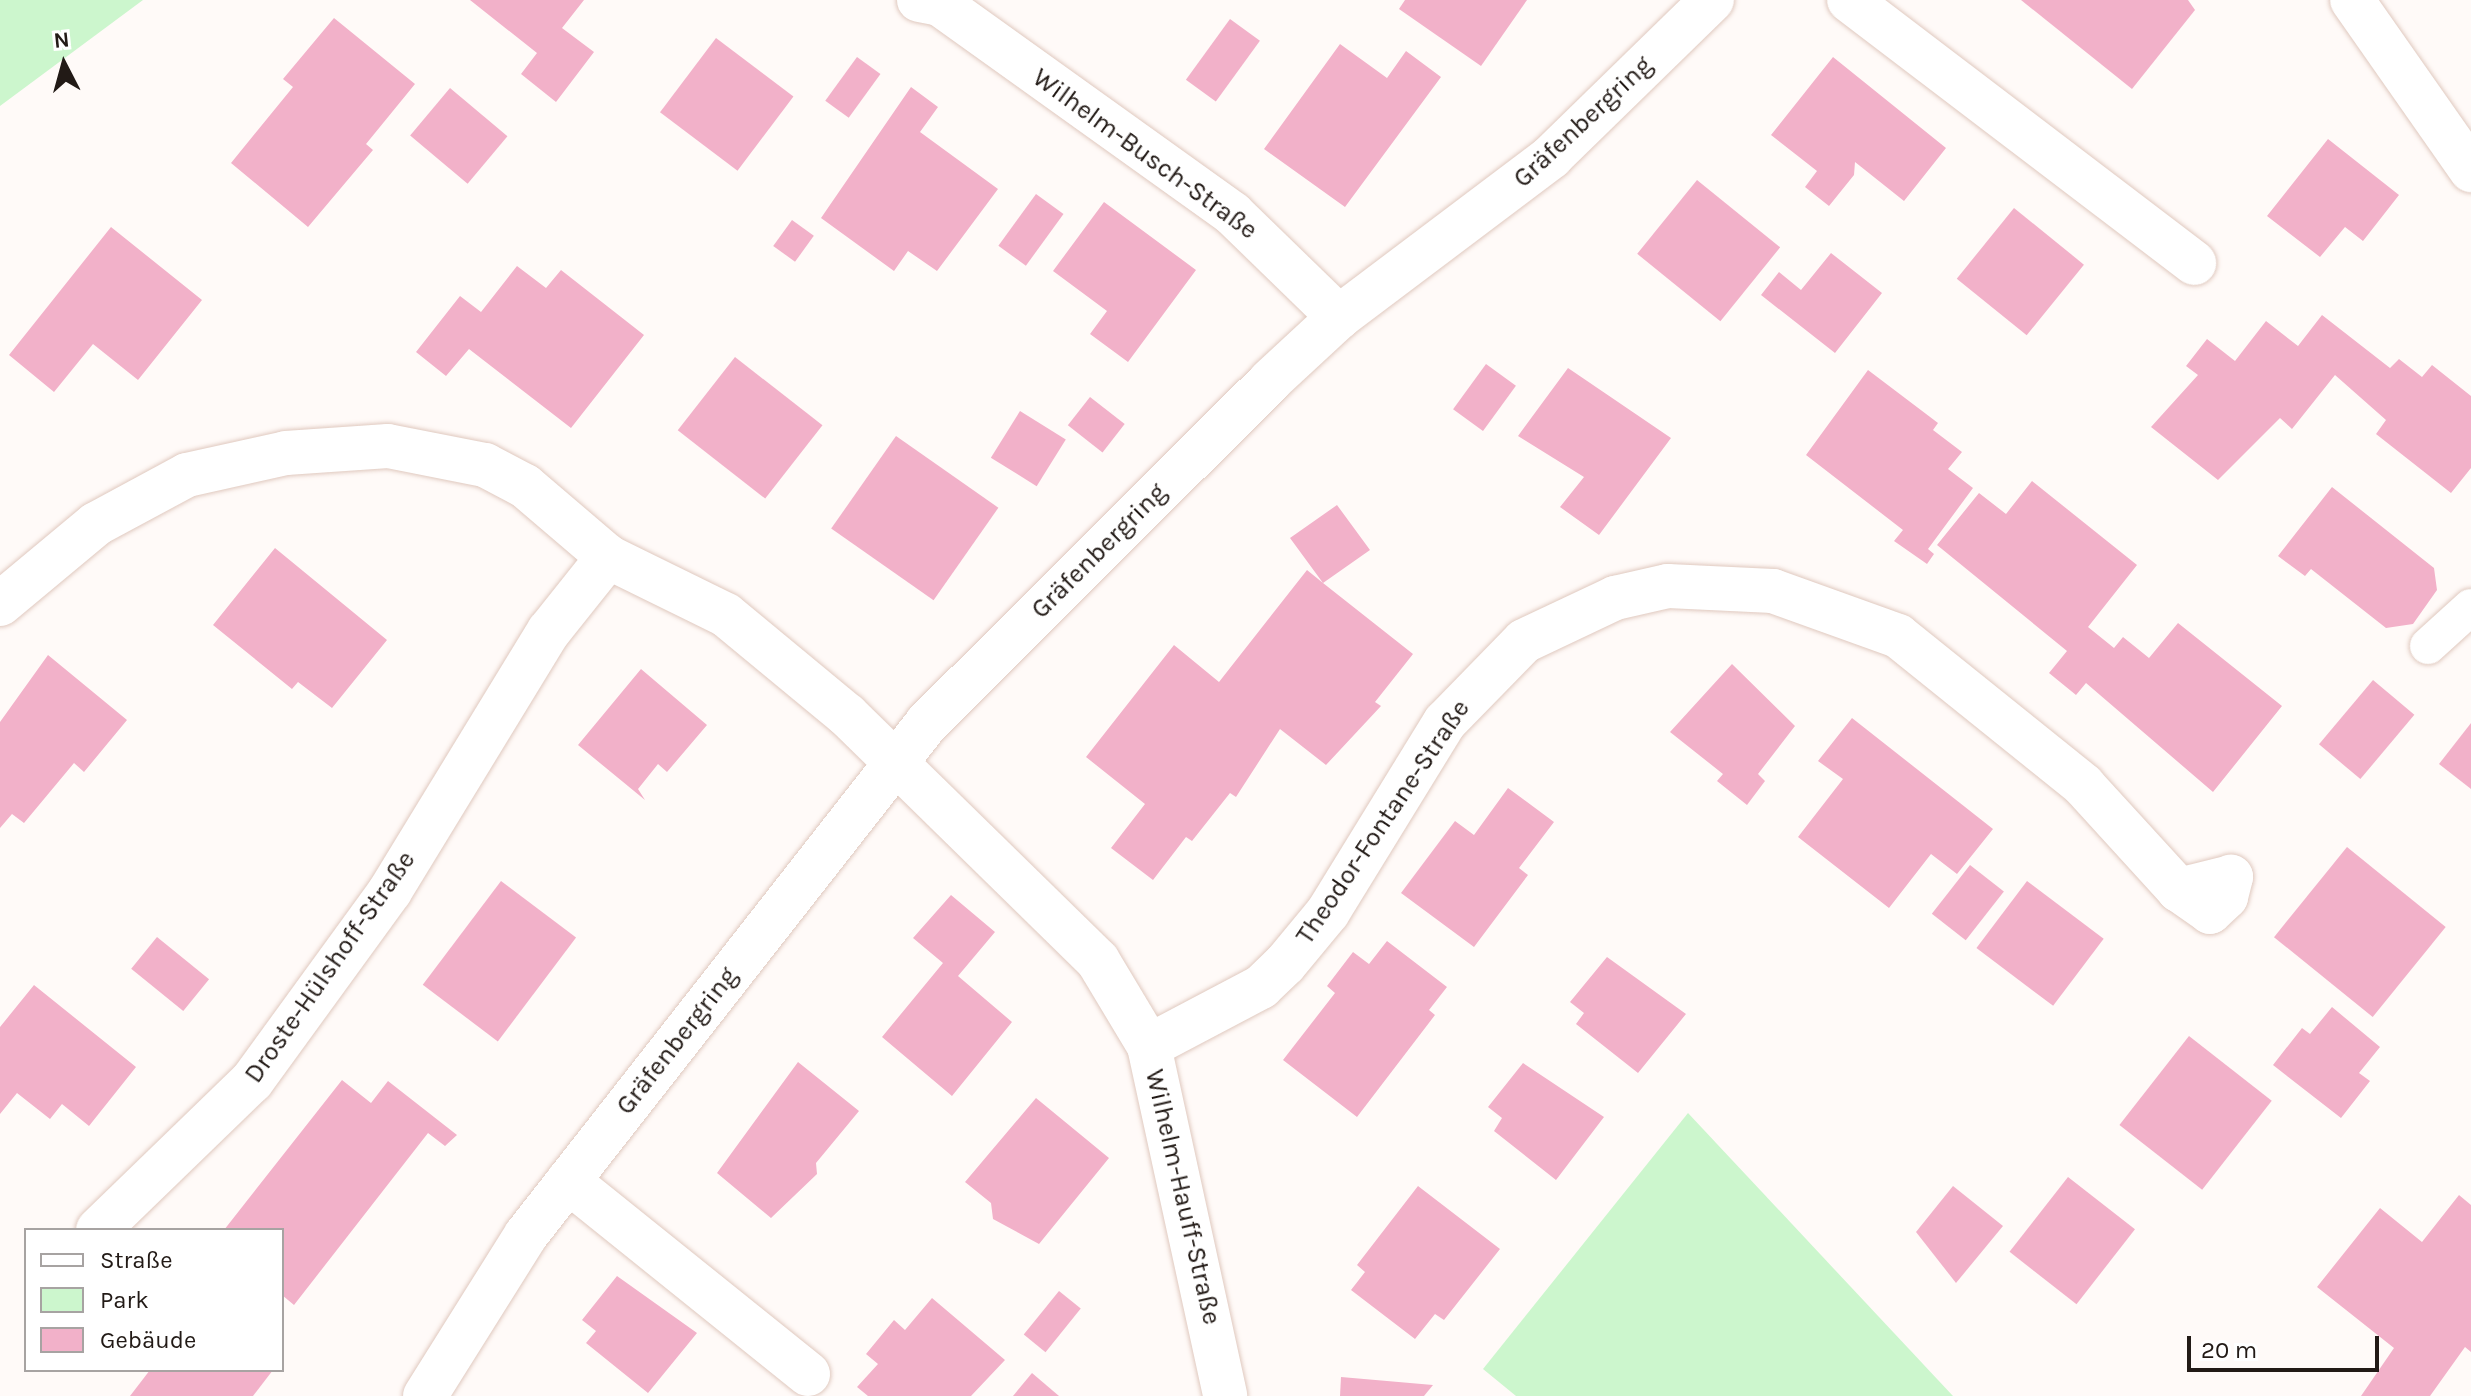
<!DOCTYPE html>
<html>
<head>
<meta charset="utf-8">
<style>
  body { margin:0 }
  #map { position:relative; width:2471px; height:1396px; overflow:hidden; background:#fffaf8; font-family:Karla,sans-serif }
  div>[style] { position:absolute }
  .green>* { inset:0; background:#ccf6cd }
  .building>* { inset:0; background:#f2b1c9; transform-origin:0 0 }
  .roads { filter:drop-shadow(0 0 2px #e0c9bf) drop-shadow(0 0 2px #e0c9bf) }
  .lane>* { height:36px; margin:-18px; padding:0 18px; transform-origin:18px; border-radius:18px; background:#fff }
  .street>* { height:44px; margin:-22px; padding:0 22px; transform-origin:22px; border-radius:22px; background:#fff }
  span { translate:-50% -50%; white-space:nowrap; text-align:center; line-height:1.15; -webkit-text-stroke:8px #fff; paint-order:stroke }
  .street-label { font-size:26px; color:#221a16 }
  .legend { position:absolute; left:24px; top:1228px; width:260px; height:144px; box-sizing:border-box; background:#fff; border:2px solid #a7a3a2; margin:0; padding:10px 14px; list-style:none; font-size:24px; color:#221a16 }
  .legend li { display:flex; align-items:center; gap:16px; height:40px }
  .legend b { width:40px; border:2px solid #a7a3a2 }
  .north { position:absolute; left:24px; top:24px; width:80px; height:80px; -webkit-text-stroke:6px #fff; paint-order:stroke; rotate:354deg; font-size:22px; font-weight:700; line-height:32px; text-align:center; color:#221a16 }
  .north::after { content:''; display:block; margin:auto; width:28px; height:36px; background:#221a16; clip-path:polygon(50% 0,100% 100%,50% 72%,0 100%) }
  .scale { position:absolute; left:2187px; top:1336px; width:192px; height:36px; box-sizing:border-box; border:4px solid #221a16; border-top:0; padding-left:10px; font-size:24px; line-height:28px; white-space:nowrap; color:#221a16; -webkit-text-stroke:6px #fff; paint-order:stroke }
</style>
</head>
<body>
<div id="map">
  <div class="green">
    <i style="clip-path:polygon(0 0,143px 0,0 106px)"></i>
    <i style="clip-path:polygon(1688px 1113px,1953px 1396px,1516px 1396px,1483px 1369px)"></i>
  </div>
  <div class="building">
    <i style="clip-path:polygon(470px 0,584px 0,562px 28px,594px 52px,556px 102px,521px 74px,537px 53px)"></i>
    <i style="clip-path:polygon(1405px 0,1527px 0,1481px 66px,1399px 9px)"></i>
    <i style="clip-path:polygon(2021px 0,2188px 0,2195px 10px,2132px 89px)"></i>
    <i style="clip-path:polygon(334px 18px,415px 84px,366px 144px,373px 150px,308px 227px,231px 163px,293px 87px,283px 79px)"></i>
    <i style="left:1230px;top:19px;width:37px;height:75px;rotate:36deg"></i>
    <i style="left:716px;top:38px;width:97px;height:93px;rotate:37deg"></i>
    <i style="clip-path:polygon(1340px 44px,1387px 78px,1406px 51px,1441px 77px,1345px 207px,1264px 149px)"></i>
    <i style="left:857px;top:57px;width:29px;height:54px;rotate:36deg"></i>
    <i style="clip-path:polygon(1833px 57px,1946px 148px,1904px 201px,1855px 162px,1854px 175px,1829px 206px,1805px 187px,1817px 171px,1771px 135px)"></i>
    <i style="clip-path:polygon(911px 87px,938px 107px,920px 132px,998px 189px,937px 271px,908px 251px,894px 271px,821px 218px)"></i>
    <i style="left:450px;top:88px;width:75px;height:62px;rotate:40deg"></i>
    <i style="clip-path:polygon(2328px 139px,2399px 195px,2363px 241px,2345px 227px,2320px 257px,2267px 216px)"></i>
    <i style="left:1697px;top:180px;width:107px;height:95px;rotate:39deg"></i>
    <i style="left:1036px;top:194px;width:34px;height:64px;rotate:36deg"></i>
    <i style="clip-path:polygon(1104px 202px,1196px 270px,1128px 362px,1090px 334px,1107px 311px,1053px 271px)"></i>
    <i style="left:2014px;top:208px;width:90px;height:91px;rotate:39deg"></i>
    <i style="left:792px;top:220px;width:27px;height:32px;rotate:36deg"></i>
    <i style="clip-path:polygon(111px 227px,202px 300px,138px 380px,93px 344px,54px 392px,9px 355px)"></i>
    <i style="clip-path:polygon(1831px 253px,1882px 293px,1835px 353px,1761px 295px,1779px 272px,1801px 290px)"></i>
    <i style="clip-path:polygon(517px 266px,546px 288px,561px 270px,644px 335px,571px 428px,469px 349px,446px 376px,416px 352px,460px 296px,481px 312px)"></i>
    <i style="clip-path:polygon(2322px 315px,2390px 368px,2399px 359px,2422px 377px,2432px 365px,2471px 396px,2471px 468px,2451px 493px,2376px 434px,2386px 420px,2335px 375px,2292px 429px,2280px 418px,2218px 480px,2151px 427px,2198px 375px,2186px 366px,2207px 339px,2235px 361px,2266px 321px,2298px 346px)"></i>
    <i style="left:735px;top:357px;width:111px;height:93px;rotate:38deg"></i>
    <i style="left:1486px;top:364px;width:37px;height:56px;rotate:36deg"></i>
    <i style="clip-path:polygon(1568px 368px,1671px 438px,1599px 535px,1560px 507px,1584px 477px,1518px 436px)"></i>
    <i style="clip-path:polygon(1868px 370px,1938px 423px,1933px 430px,1962px 452px,1948px 469px,1973px 488px,1928px 549px,1934px 554px,1927px 564px,1894px 541px,1903px 530px,1806px 455px)"></i>
    <i style="left:1090px;top:397px;width:44px;height:36px;rotate:38deg"></i>
    <i style="left:1020px;top:411px;width:54px;height:55px;rotate:32deg"></i>
    <i style="left:896px;top:436px;width:125px;height:113px;rotate:35deg"></i>
    <i style="clip-path:polygon(2032px 481px,2137px 565px,2088px 627px,2114px 648px,2123px 637px,2149px 658px,2178px 623px,2282px 706px,2213px 792px,2086px 683px,2076px 695px,2049px 673px,2067px 651px,1937px 545px,1979px 493px,2006px 514px)"></i>
    <i style="clip-path:polygon(2332px 487px,2434px 568px,2437px 590px,2413px 624px,2386px 628px,2311px 569px,2305px 576px,2278px 556px)"></i>
    <i style="clip-path:polygon(1337px 505px,1370px 550px,1323px 583px,1413px 654px,1375px 702px,1381px 706px,1326px 765px,1280px 729px,1236px 797px,1230px 793px,1192px 841px,1186px 837px,1153px 880px,1111px 848px,1145px 804px,1086px 757px,1174px 645px,1219px 682px,1307px 570px,1323px 583px,1290px 538px)"></i>
    <i style="clip-path:polygon(275px 548px,387px 640px,332px 708px,298px 682px,292px 689px,213px 625px)"></i>
    <i style="clip-path:polygon(48px 655px,127px 720px,84px 772px,74px 763px,24px 823px,12px 814px,0 828px,0 722px)"></i>
    <i style="clip-path:polygon(1732px 664px,1795px 726px,1758px 774px,1765px 781px,1747px 805px,1717px 781px,1723px 774px,1670px 732px)"></i>
    <i style="clip-path:polygon(641px 669px,707px 725px,667px 772px,658px 764px,638px 789px,645px 800px,578px 745px)"></i>
    <i style="left:2373px;top:680px;width:54px;height:84px;rotate:40deg"></i>
    <i style="clip-path:polygon(1852px 718px,1993px 829px,1957px 874px,1931px 854px,1889px 908px,1798px 837px,1843px 779px,1818px 761px)"></i>
    <i style="clip-path:polygon(2471px 723px,2471px 789px,2439px 764px)"></i>
    <i style="clip-path:polygon(1508px 788px,1554px 822px,1519px 868px,1528px 875px,1474px 947px,1401px 893px,1455px 821px,1474px 835px)"></i>
    <i style="left:2347px;top:847px;width:127px;height:116px;rotate:39deg"></i>
    <i style="left:1970px;top:865px;width:43px;height:62px;rotate:38deg"></i>
    <i style="left:501px;top:881px;width:94px;height:130px;rotate:37deg"></i>
    <i style="left:2027px;top:881px;width:96px;height:84px;rotate:37deg"></i>
    <i style="clip-path:polygon(951px 895px,995px 932px,958px 976px,1012px 1022px,952px 1096px,882px 1037px,943px 963px,913px 938px)"></i>
    <i style="left:157px;top:937px;width:67px;height:41px;rotate:39deg"></i>
    <i style="clip-path:polygon(1387px 941px,1447px 987px,1429px 1010px,1435px 1015px,1357px 1117px,1283px 1060px,1335px 993px,1327px 986px,1353px 952px,1369px 964px)"></i>
    <i style="clip-path:polygon(1607px 957px,1686px 1014px,1638px 1073px,1576px 1024px,1584px 1013px,1570px 1002px)"></i>
    <i style="clip-path:polygon(34px 985px,136px 1067px,89px 1126px,62px 1104px,50px 1119px,17px 1093px,0 1114px,0 1027px)"></i>
    <i style="clip-path:polygon(2332px 1007px,2380px 1047px,2359px 1073px,2370px 1081px,2341px 1118px,2273px 1065px,2302px 1028px,2310px 1034px)"></i>
    <i style="left:2189px;top:1036px;width:105px;height:113px;rotate:38deg"></i>
    <i style="clip-path:polygon(798px 1062px,859px 1111px,816px 1163px,817px 1174px,771px 1218px,717px 1173px)"></i>
    <i style="clip-path:polygon(1523px 1063px,1604px 1117px,1556px 1180px,1494px 1131px,1502px 1118px,1488px 1107px)"></i>
    <i style="clip-path:polygon(342px 1080px,371px 1103px,388px 1081px,457px 1135px,445px 1146px,428px 1133px,294px 1305px,282px 1295px,282px 1230px,224px 1230px)"></i>
    <i style="clip-path:polygon(1036px 1098px,1109px 1158px,1039px 1244px,993px 1219px,991px 1203px,965px 1182px)"></i>
    <i style="left:2068px;top:1177px;width:85px;height:95px;rotate:38deg"></i>
    <i style="clip-path:polygon(1418px 1186px,1500px 1249px,1444px 1320px,1435px 1314px,1415px 1339px,1351px 1290px,1365px 1272px,1357px 1265px)"></i>
    <i style="clip-path:polygon(1953px 1186px,2003px 1226px,1956px 1283px,1916px 1232px)"></i>
    <i style="clip-path:polygon(2459px 1195px,2471px 1205px,2471px 1352px,2465px 1347px,2430px 1396px,2361px 1396px,2394px 1348px,2317px 1287px,2380px 1208px,2422px 1242px)"></i>
    <i style="clip-path:polygon(617px 1276px,697px 1333px,648px 1393px,586px 1343px,596px 1331px,582px 1320px)"></i>
    <i style="left:1059px;top:1291px;width:28px;height:56px;rotate:39deg"></i>
    <i style="clip-path:polygon(932px 1298px,1005px 1360px,971px 1396px,868px 1396px,857px 1387px,878px 1364px,866px 1354px,894px 1320px,905px 1330px)"></i>
    <i style="clip-path:polygon(150px 1370px,273px 1370px,253px 1396px,130px 1396px)"></i>
    <i style="clip-path:polygon(1032px 1373px,1059px 1396px,1013px 1396px)"></i>
    <i style="clip-path:polygon(1341px 1377px,1433px 1385px,1424px 1396px,1340px 1396px)"></i>
  </div>
  <div class="roads">
    <div class="lane">
      <i style="left:2428px;top:646px;width:58px;rotate:-42.2deg"></i>
    </div>
    <div class="street">
      <i style="left:919px;top:0;width:21px;rotate:11deg"></i>
      <i style="left:940px;top:4px;width:360px;rotate:35.6deg"></i>
      <i style="left:1233px;top:214px;width:148px;rotate:44.2deg"></i>
      <i style="left:1849px;top:0;width:434px;rotate:37.3deg"></i>
      <i style="left:2352px;top:0;width:208px;rotate:55deg"></i>
      <i style="left:0;top:604px;width:125px;rotate:-39.8deg"></i>
      <i style="left:96px;top:524px;width:103px;rotate:-28.3deg"></i>
      <i style="left:187px;top:475px;width:101px;rotate:-12.5deg"></i>
      <i style="left:286px;top:453px;width:102px;rotate:-3.9deg"></i>
      <i style="left:388px;top:446px;width:99px;rotate:11.1deg"></i>
      <i style="left:485px;top:465px;width:45px;rotate:27.7deg"></i>
      <i style="left:525px;top:486px;width:109px;rotate:40.5deg"></i>
      <i style="left:608px;top:557px;width:131px;rotate:26.2deg"></i>
      <i style="left:726px;top:615px;width:157px;rotate:39.6deg"></i>
      <i style="left:847px;top:715px;width:351px;rotate:44.4deg"></i>
      <i style="left:1098px;top:961px;width:99px;rotate:59deg"></i>
      <i style="left:1149px;top:1046px;width:358px;rotate:77.7deg"></i>
      <i style="left:1149px;top:1046px;width:127px;rotate:-27.8deg"></i>
      <i style="left:1261px;top:987px;width:33px;rotate:-44deg"></i>
      <i style="left:1285px;top:964px;width:67px;rotate:-50.4deg"></i>
      <i style="left:1328px;top:912px;width:223px;rotate:-58.4deg"></i>
      <i style="left:1445px;top:722px;width:113px;rotate:-45.7deg"></i>
      <i style="left:1524px;top:641px;width:101px;rotate:-25.3deg"></i>
      <i style="left:1615px;top:598px;width:54px;rotate:-12.8deg"></i>
      <i style="left:1668px;top:586px;width:105px;rotate:2.7deg"></i>
      <i style="left:1773px;top:591px;width:133px;rotate:19.8deg"></i>
      <i style="left:1898px;top:636px;width:238px;rotate:38.8deg"></i>
      <i style="left:2083px;top:785px;width:142px;rotate:47.6deg"></i>
      <i style="left:2179px;top:890px;width:38px;rotate:35deg"></i>
      <i style="left:2210px;top:912px;width:22px;rotate:-43deg"></i>
      <i style="left:2226px;top:897px;width:21px;rotate:-76deg"></i>
      <i style="left:2231px;top:877px;width:54px;rotate:166deg"></i>
      <i style="left:568px;top:1181px;width:308px;rotate:38.8deg"></i>
      <i style="left:98px;top:1230px;width:214px;rotate:-44.1deg"></i>
      <i style="left:252px;top:1081px;width:235px;rotate:-54deg"></i>
      <i style="left:390px;top:891px;width:305px;rotate:-58.6deg"></i>
      <i style="left:549px;top:631px;width:95px;rotate:-51.4deg"></i>
      <i style="left:425px;top:1396px;width:190px;rotate:-57.9deg"></i>
      <i style="left:526px;top:1235px;width:650px;rotate:-51.93deg"></i>
      <i style="left:927px;top:723px;width:484px;rotate:-44.9deg"></i>
      <i style="left:1270px;top:381px;width:94px;rotate:-42.8deg"></i>
      <i style="left:1339px;top:317px;width:266px;rotate:-37deg"></i>
      <i style="left:1551px;top:157px;width:225px;rotate:-44.3deg"></i>
    </div>
  </div>
  <div class="street-label">
    <span style="left:1583px;top:122px;rotate:-43deg">Gräfenbergring</span>
    <span style="left:1145px;top:154px;rotate:36deg">Wilhelm-Busch-Straße</span>
    <span style="left:1099px;top:551px;rotate:-45deg">Gräfenbergring</span>
    <span style="left:1383px;top:822px;rotate:-56deg">Theodor-Fontane-Straße</span>
    <span style="left:330px;top:967px;rotate:-55deg">Droste-Hülshoff-Straße</span>
    <span style="left:677px;top:1041px;rotate:-52deg">Gräfenbergring</span>
    <span style="left:1183px;top:1197px;rotate:77deg">Wilhelm-Hauff-Straße</span>
  </div>
  <ul class="legend">
  <li><b style="height:10px;background:#fff"></b>Straße</li>
  <li><b style="height:22px;background:#ccf6cd"></b>Park</li>
  <li><b style="height:22px;background:#f2b1c9"></b>Gebäude</li>
  </ul>
  <div class="north">N</div>
  <div class="scale">20 m</div>
</div>
</body>
</html>
